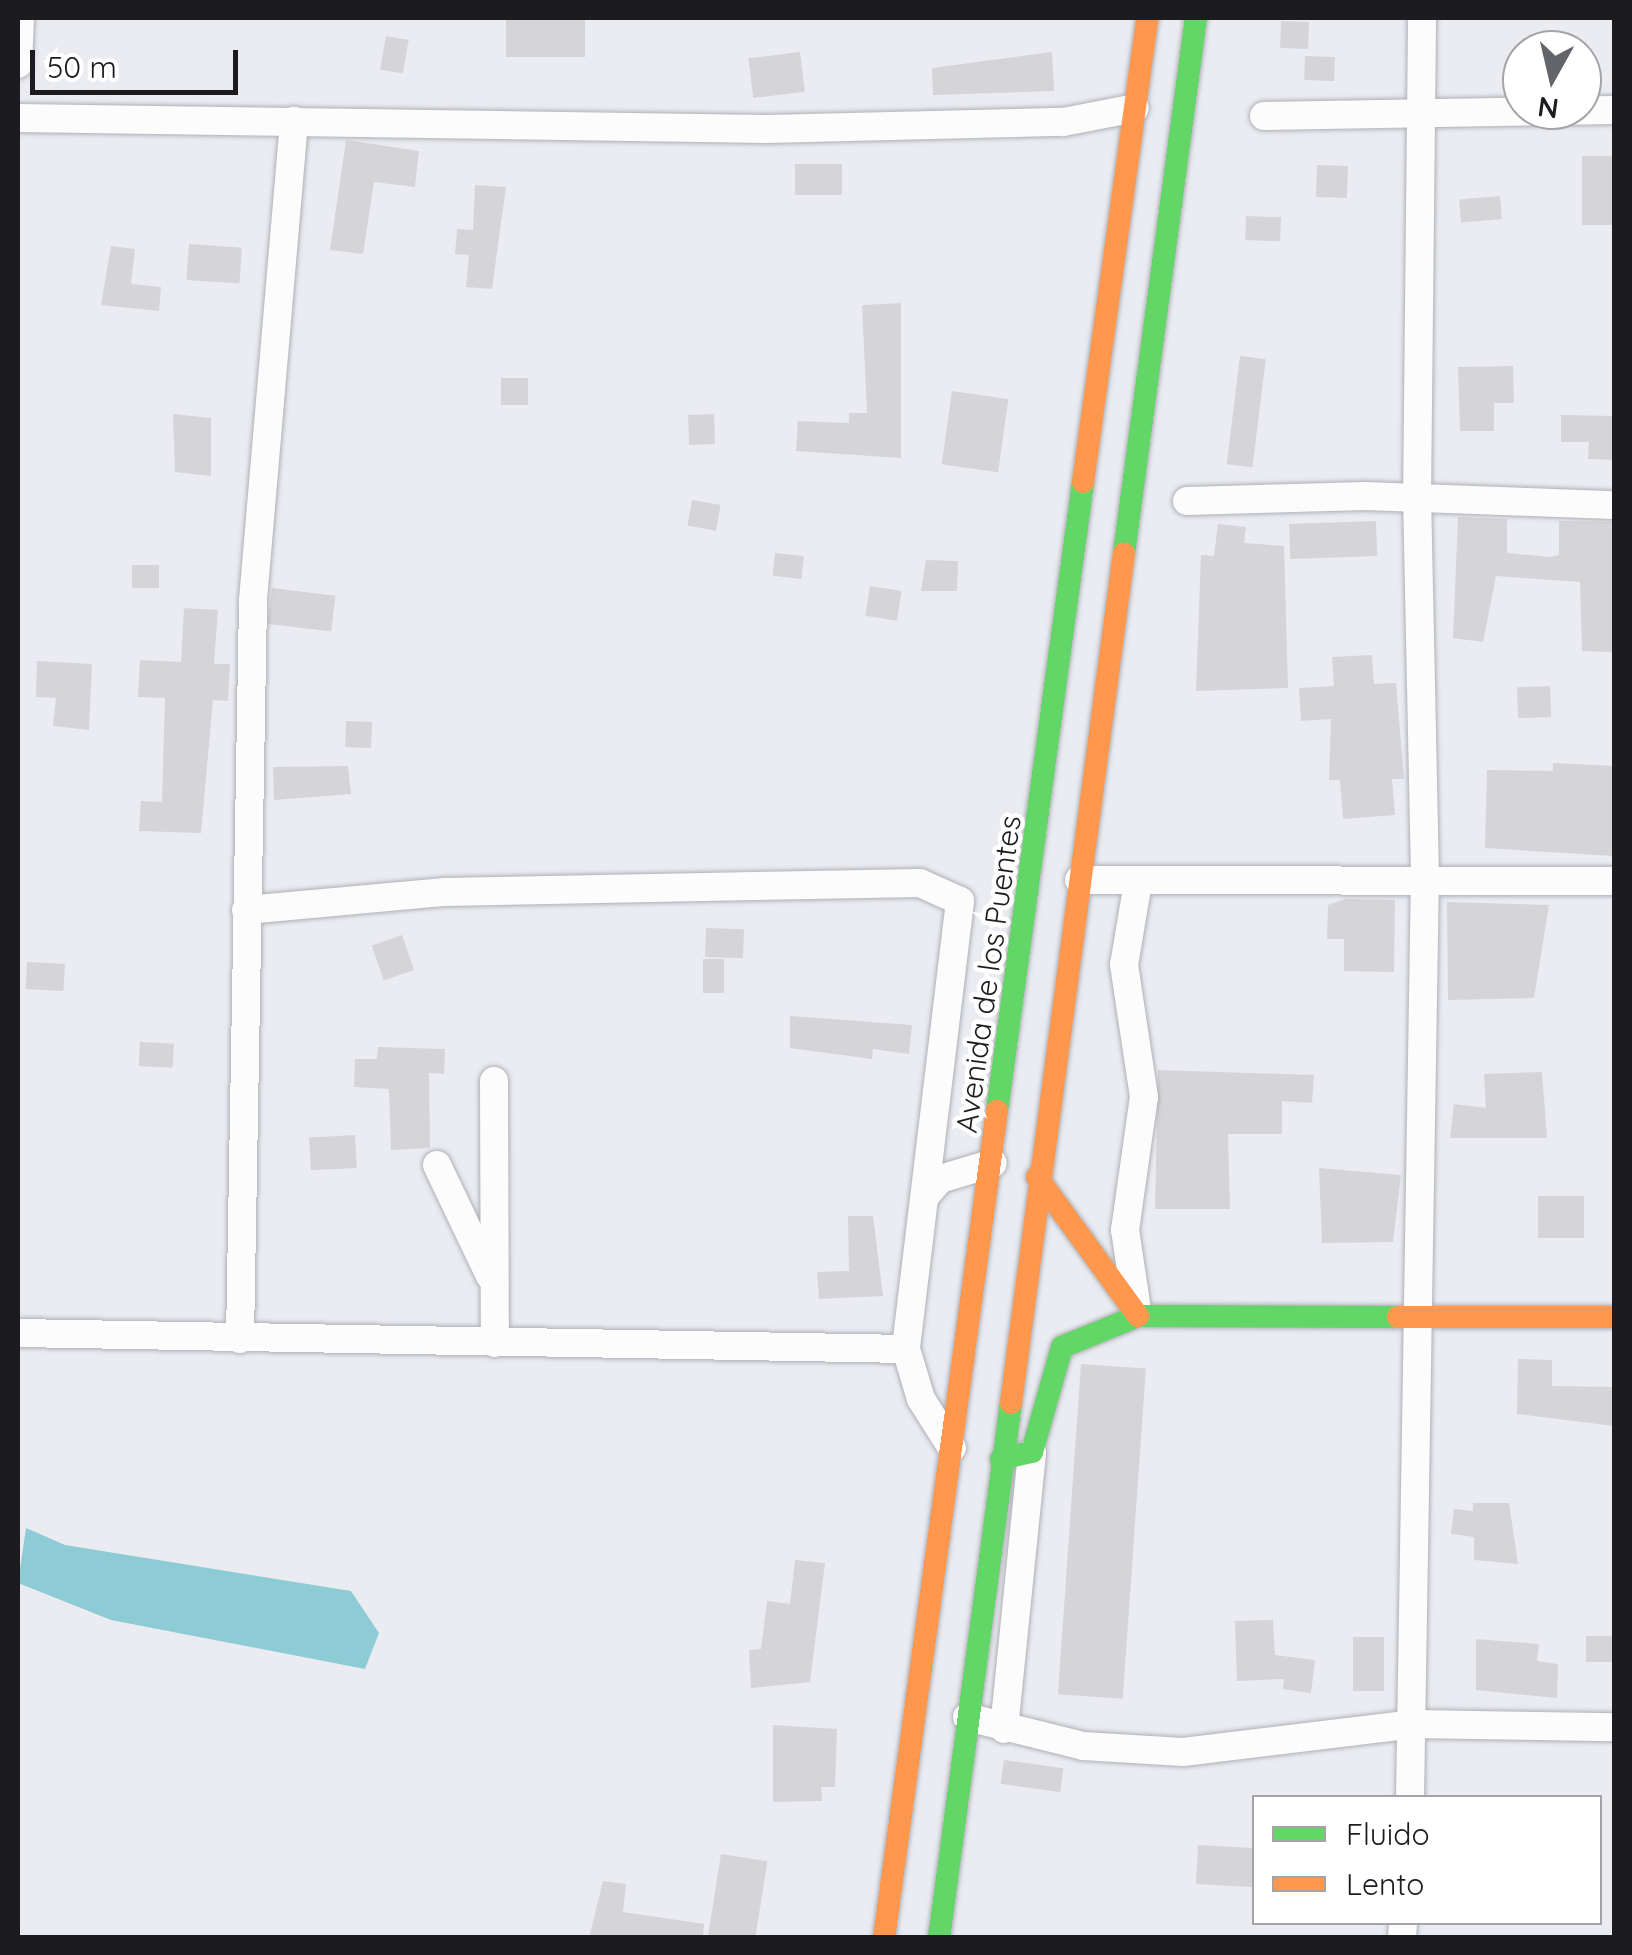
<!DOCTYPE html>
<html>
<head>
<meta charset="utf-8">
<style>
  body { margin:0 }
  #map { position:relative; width:1632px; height:1955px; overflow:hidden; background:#eaecf2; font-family:Quicksand,sans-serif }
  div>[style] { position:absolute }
  .water>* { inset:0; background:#8eccd5 }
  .building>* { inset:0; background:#d5d4d8; transform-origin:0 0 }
  .roads { filter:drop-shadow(0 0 2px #afb0b5) drop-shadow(0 0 2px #afb0b5) }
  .street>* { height:28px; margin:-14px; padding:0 14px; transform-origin:14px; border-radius:14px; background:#fcfcfd }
  .fast>* { height:22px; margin:-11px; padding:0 11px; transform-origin:11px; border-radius:11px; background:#63d668 }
  .slow>* { height:22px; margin:-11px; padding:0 11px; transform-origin:11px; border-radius:11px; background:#ff974d }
  span { translate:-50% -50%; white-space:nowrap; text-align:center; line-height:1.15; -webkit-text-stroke:9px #fff; paint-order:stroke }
  .street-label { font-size:30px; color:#1b1b20 }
  .frame { position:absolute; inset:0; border:20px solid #1b1b20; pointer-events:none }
  .legend { position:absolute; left:1252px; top:1795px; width:350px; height:130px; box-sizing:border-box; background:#fff; border:2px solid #a4a4a6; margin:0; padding:12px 18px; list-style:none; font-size:30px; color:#1b1b20 }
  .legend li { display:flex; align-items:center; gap:20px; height:50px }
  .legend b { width:50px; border:2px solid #a4a4a6 }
  .north { position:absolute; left:1502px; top:30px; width:100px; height:100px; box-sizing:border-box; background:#fff; border:2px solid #a4a4a6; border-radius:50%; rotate:188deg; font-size:28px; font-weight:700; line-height:40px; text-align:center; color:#1b1b20 }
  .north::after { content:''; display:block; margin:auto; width:35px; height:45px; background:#63646a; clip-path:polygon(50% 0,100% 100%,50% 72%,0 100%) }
  .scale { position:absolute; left:30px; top:50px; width:208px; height:45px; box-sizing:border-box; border:5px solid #1b1b20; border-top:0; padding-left:12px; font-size:30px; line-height:35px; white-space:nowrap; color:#1b1b20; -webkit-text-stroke:8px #fff; paint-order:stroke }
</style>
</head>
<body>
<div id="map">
  <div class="water">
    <i style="clip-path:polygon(26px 1528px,65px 1545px,351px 1591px,379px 1633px,365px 1669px,111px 1620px,18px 1583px)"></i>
  </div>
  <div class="building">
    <i style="left:506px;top:18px;width:79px;height:39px"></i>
    <i style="left:1281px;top:21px;width:28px;height:27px;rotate:2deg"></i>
    <i style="left:386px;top:36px;width:23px;height:34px;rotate:10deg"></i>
    <i style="left:800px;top:52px;width:40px;height:52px;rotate:83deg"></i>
    <i style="clip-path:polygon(1052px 52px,1054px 91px,933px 95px,932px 68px)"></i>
    <i style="left:1305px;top:56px;width:30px;height:24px;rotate:2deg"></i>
    <i style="clip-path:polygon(346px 140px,419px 151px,415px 187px,374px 182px,363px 254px,330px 250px)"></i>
    <i style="left:1582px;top:156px;width:32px;height:69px"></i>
    <i style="left:842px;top:164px;width:31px;height:47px;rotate:90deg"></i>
    <i style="left:1317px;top:165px;width:31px;height:32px;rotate:2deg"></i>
    <i style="clip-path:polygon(475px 185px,506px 187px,492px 289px,466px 287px,469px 255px,455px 254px,457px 229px,473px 230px)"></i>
    <i style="left:1500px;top:196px;width:23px;height:41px;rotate:85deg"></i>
    <i style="left:1246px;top:216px;width:35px;height:24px;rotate:2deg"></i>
    <i style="left:189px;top:244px;width:53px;height:36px;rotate:4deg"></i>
    <i style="clip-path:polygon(111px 246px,135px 249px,131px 284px,161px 287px,159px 311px,101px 305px)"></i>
    <i style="clip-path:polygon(901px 303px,901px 458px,796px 451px,798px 421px,849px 423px,849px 413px,867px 413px,862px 305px)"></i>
    <i style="left:1240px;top:356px;width:26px;height:109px;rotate:7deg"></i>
    <i style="clip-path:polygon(1513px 366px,1514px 403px,1494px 403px,1494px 431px,1460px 431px,1458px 367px)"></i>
    <i style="left:528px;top:378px;width:27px;height:27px;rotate:90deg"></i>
    <i style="left:952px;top:391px;width:57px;height:74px;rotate:8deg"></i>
    <i style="clip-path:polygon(173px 414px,211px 418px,211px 476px,175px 472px)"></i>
    <i style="left:714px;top:414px;width:30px;height:26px;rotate:88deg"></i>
    <i style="clip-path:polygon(1561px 415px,1614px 416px,1614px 460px,1588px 459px,1589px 442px,1561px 442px)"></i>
    <i style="left:692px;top:500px;width:29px;height:26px;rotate:10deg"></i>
    <i style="clip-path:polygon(1458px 517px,1507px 519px,1507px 553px,1550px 557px,1559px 555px,1559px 521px,1614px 522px,1614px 652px,1582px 651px,1580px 582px,1496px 576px,1483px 642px,1453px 638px)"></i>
    <i style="left:1376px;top:521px;width:35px;height:87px;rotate:88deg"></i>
    <i style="clip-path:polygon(1218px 524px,1246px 527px,1244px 543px,1284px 546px,1288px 688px,1196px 691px,1201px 555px,1214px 556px)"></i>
    <i style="left:775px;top:553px;width:29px;height:23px;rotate:6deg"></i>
    <i style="clip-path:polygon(926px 560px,958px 561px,957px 591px,921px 591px)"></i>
    <i style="left:132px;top:565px;width:27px;height:23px"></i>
    <i style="left:870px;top:586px;width:32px;height:30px;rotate:9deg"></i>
    <i style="left:272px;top:588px;width:64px;height:36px;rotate:7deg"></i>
    <i style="clip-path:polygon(184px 608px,218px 610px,214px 664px,230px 664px,228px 701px,213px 700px,201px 833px,139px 831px,141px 801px,162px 802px,165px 698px,138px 697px,140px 660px,181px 662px)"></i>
    <i style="clip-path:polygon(1372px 655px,1374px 684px,1396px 683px,1404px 779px,1392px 779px,1395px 815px,1343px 819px,1340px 780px,1329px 780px,1331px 719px,1301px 721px,1299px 688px,1334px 686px,1332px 657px)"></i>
    <i style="clip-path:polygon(37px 661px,92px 664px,89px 730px,53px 726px,56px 698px,36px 697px)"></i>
    <i style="left:1550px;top:686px;width:31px;height:33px;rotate:88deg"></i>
    <i style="left:346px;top:721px;width:26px;height:26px;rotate:2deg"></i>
    <i style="clip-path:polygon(1553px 763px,1614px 766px,1614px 856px,1485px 848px,1487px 770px,1553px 771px)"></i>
    <i style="clip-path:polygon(348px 766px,351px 794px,274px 800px,273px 767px)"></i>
    <i style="clip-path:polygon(1345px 899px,1395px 900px,1394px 972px,1344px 971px,1344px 939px,1327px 939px,1328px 905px)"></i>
    <i style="clip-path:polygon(1447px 902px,1549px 905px,1534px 998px,1448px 1000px)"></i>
    <i style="left:706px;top:928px;width:38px;height:29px;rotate:2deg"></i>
    <i style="left:402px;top:935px;width:37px;height:32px;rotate:71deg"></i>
    <i style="left:703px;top:959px;width:21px;height:34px"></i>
    <i style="left:27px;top:962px;width:38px;height:27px;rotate:3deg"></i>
    <i style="clip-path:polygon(790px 1016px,912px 1025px,909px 1054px,873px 1049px,872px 1059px,790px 1048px)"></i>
    <i style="left:140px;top:1042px;width:34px;height:24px;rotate:3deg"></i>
    <i style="clip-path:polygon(378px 1047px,445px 1049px,444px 1074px,429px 1073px,430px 1148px,391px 1150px,389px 1089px,354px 1087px,355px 1059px,377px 1059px)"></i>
    <i style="clip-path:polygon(1158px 1070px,1314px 1075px,1312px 1103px,1282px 1101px,1282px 1134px,1228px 1134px,1230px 1209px,1155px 1209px)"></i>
    <i style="clip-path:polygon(1542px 1072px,1547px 1138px,1450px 1138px,1454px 1104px,1486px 1108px,1484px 1074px)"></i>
    <i style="left:355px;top:1135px;width:33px;height:46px;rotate:87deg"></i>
    <i style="clip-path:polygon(1319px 1168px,1401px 1175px,1393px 1242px,1322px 1243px)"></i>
    <i style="left:1538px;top:1196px;width:46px;height:42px"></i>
    <i style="clip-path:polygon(848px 1216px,873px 1216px,883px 1296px,819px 1299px,817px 1272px,849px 1271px)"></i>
    <i style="clip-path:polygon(1518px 1359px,1552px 1360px,1552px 1386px,1614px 1387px,1614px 1426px,1517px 1414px)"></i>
    <i style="left:1081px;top:1364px;width:65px;height:331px;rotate:4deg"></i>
    <i style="clip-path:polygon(1473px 1503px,1509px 1503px,1518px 1564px,1474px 1560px,1474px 1537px,1451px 1534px,1454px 1509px,1473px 1511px)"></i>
    <i style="clip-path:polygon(795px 1560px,825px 1563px,810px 1682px,751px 1688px,749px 1650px,761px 1649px,767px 1601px,790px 1604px)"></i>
    <i style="clip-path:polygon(1273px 1620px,1275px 1655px,1315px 1660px,1311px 1693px,1283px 1689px,1284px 1679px,1237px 1681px,1235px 1621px)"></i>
    <i style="left:1586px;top:1636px;width:28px;height:26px"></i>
    <i style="left:1353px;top:1637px;width:31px;height:54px"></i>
    <i style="clip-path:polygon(1476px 1639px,1539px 1644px,1537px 1661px,1558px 1664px,1557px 1698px,1476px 1690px)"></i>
    <i style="clip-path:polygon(773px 1725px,837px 1729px,835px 1787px,821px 1787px,822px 1801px,773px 1802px)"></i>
    <i style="left:1004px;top:1760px;width:60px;height:24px;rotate:8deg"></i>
    <i style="left:1198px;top:1845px;width:56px;height:39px;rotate:3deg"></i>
    <i style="left:721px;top:1854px;width:47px;height:85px;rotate:9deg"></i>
    <i style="clip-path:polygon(603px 1881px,626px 1884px,623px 1912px,704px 1924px,703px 1938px,589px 1938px)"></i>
  </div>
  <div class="roads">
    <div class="street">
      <i style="left:18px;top:64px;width:46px;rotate:-87.5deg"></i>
      <i style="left:1264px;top:116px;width:350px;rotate:-1deg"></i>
      <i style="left:18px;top:118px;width:749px;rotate:0.84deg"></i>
      <i style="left:767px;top:129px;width:296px;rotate:-1.4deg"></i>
      <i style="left:1063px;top:122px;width:73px;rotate:-11deg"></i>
      <i style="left:1187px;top:501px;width:178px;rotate:-1.6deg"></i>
      <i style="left:1365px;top:496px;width:249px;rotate:2.1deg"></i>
      <i style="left:1079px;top:880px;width:535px;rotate:0.11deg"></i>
      <i style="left:246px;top:910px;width:200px;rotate:-5.2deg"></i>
      <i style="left:445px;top:892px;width:475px;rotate:-1.1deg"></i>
      <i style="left:920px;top:883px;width:44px;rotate:24.2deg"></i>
      <i style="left:960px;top:901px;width:451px;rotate:96.9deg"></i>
      <i style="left:906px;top:1349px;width:52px;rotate:73.3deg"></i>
      <i style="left:921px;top:1399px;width:58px;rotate:57.7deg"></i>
      <i style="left:494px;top:1081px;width:262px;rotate:89.8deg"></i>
      <i style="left:437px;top:1165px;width:123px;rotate:64.5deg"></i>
      <i style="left:928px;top:1193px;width:18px;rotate:-49deg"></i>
      <i style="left:940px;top:1179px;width:55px;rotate:-16.8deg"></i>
      <i style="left:1137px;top:1310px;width:81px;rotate:-98.5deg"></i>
      <i style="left:1125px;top:1230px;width:134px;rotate:-81.9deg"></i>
      <i style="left:1144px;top:1097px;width:134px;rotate:-98.6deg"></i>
      <i style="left:1124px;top:965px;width:84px;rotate:-80.4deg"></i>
      <i style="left:18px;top:1333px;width:888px;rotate:1.03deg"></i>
      <i style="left:240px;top:1339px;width:739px;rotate:-88.99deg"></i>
      <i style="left:253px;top:600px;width:481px;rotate:-85.1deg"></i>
      <i style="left:967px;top:1717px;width:120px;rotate:14deg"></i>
      <i style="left:1083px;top:1746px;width:100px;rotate:3.4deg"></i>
      <i style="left:1183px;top:1752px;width:233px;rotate:-6.9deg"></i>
      <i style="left:1414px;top:1724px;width:200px;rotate:0.9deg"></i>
      <i style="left:1004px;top:1729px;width:278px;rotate:-84.2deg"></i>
      <i style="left:1410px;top:1798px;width:922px;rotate:-89.07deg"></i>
      <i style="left:1425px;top:876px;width:376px;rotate:-91.2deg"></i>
      <i style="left:1417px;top:500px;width:482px;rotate:-89.4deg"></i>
      <i style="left:1402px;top:1938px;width:16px;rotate:-86deg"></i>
    </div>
    <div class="fast">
      <i style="left:1124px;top:553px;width:540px;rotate:-82.34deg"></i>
      <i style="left:997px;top:1111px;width:635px;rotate:-82.21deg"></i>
      <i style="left:1001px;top:1459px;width:32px;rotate:-13deg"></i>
      <i style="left:1032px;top:1452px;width:109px;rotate:-74.1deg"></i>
      <i style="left:1062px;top:1347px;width:82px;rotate:-22.2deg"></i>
      <i style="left:1138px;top:1316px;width:260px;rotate:0.2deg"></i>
      <i style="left:939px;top:1938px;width:540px;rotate:-82.34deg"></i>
    </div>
    <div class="slow">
      <i style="left:1083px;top:482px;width:468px;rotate:-82.1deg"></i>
      <i style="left:1037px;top:1177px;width:172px;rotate:54deg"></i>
      <i style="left:1398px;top:1317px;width:216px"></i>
      <i style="left:1011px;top:1403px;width:857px;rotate:-82.43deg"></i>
      <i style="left:884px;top:1938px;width:835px;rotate:-82.22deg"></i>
    </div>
  </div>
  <div class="street-label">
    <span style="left:988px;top:974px;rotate:-82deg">Avenida de los Puentes</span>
  </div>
  <div class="frame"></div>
  <ul class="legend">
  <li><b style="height:12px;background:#63d668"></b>Fluido</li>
  <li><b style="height:12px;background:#ff974d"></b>Lento</li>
  </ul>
  <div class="north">N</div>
  <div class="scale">50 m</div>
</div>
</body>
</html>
